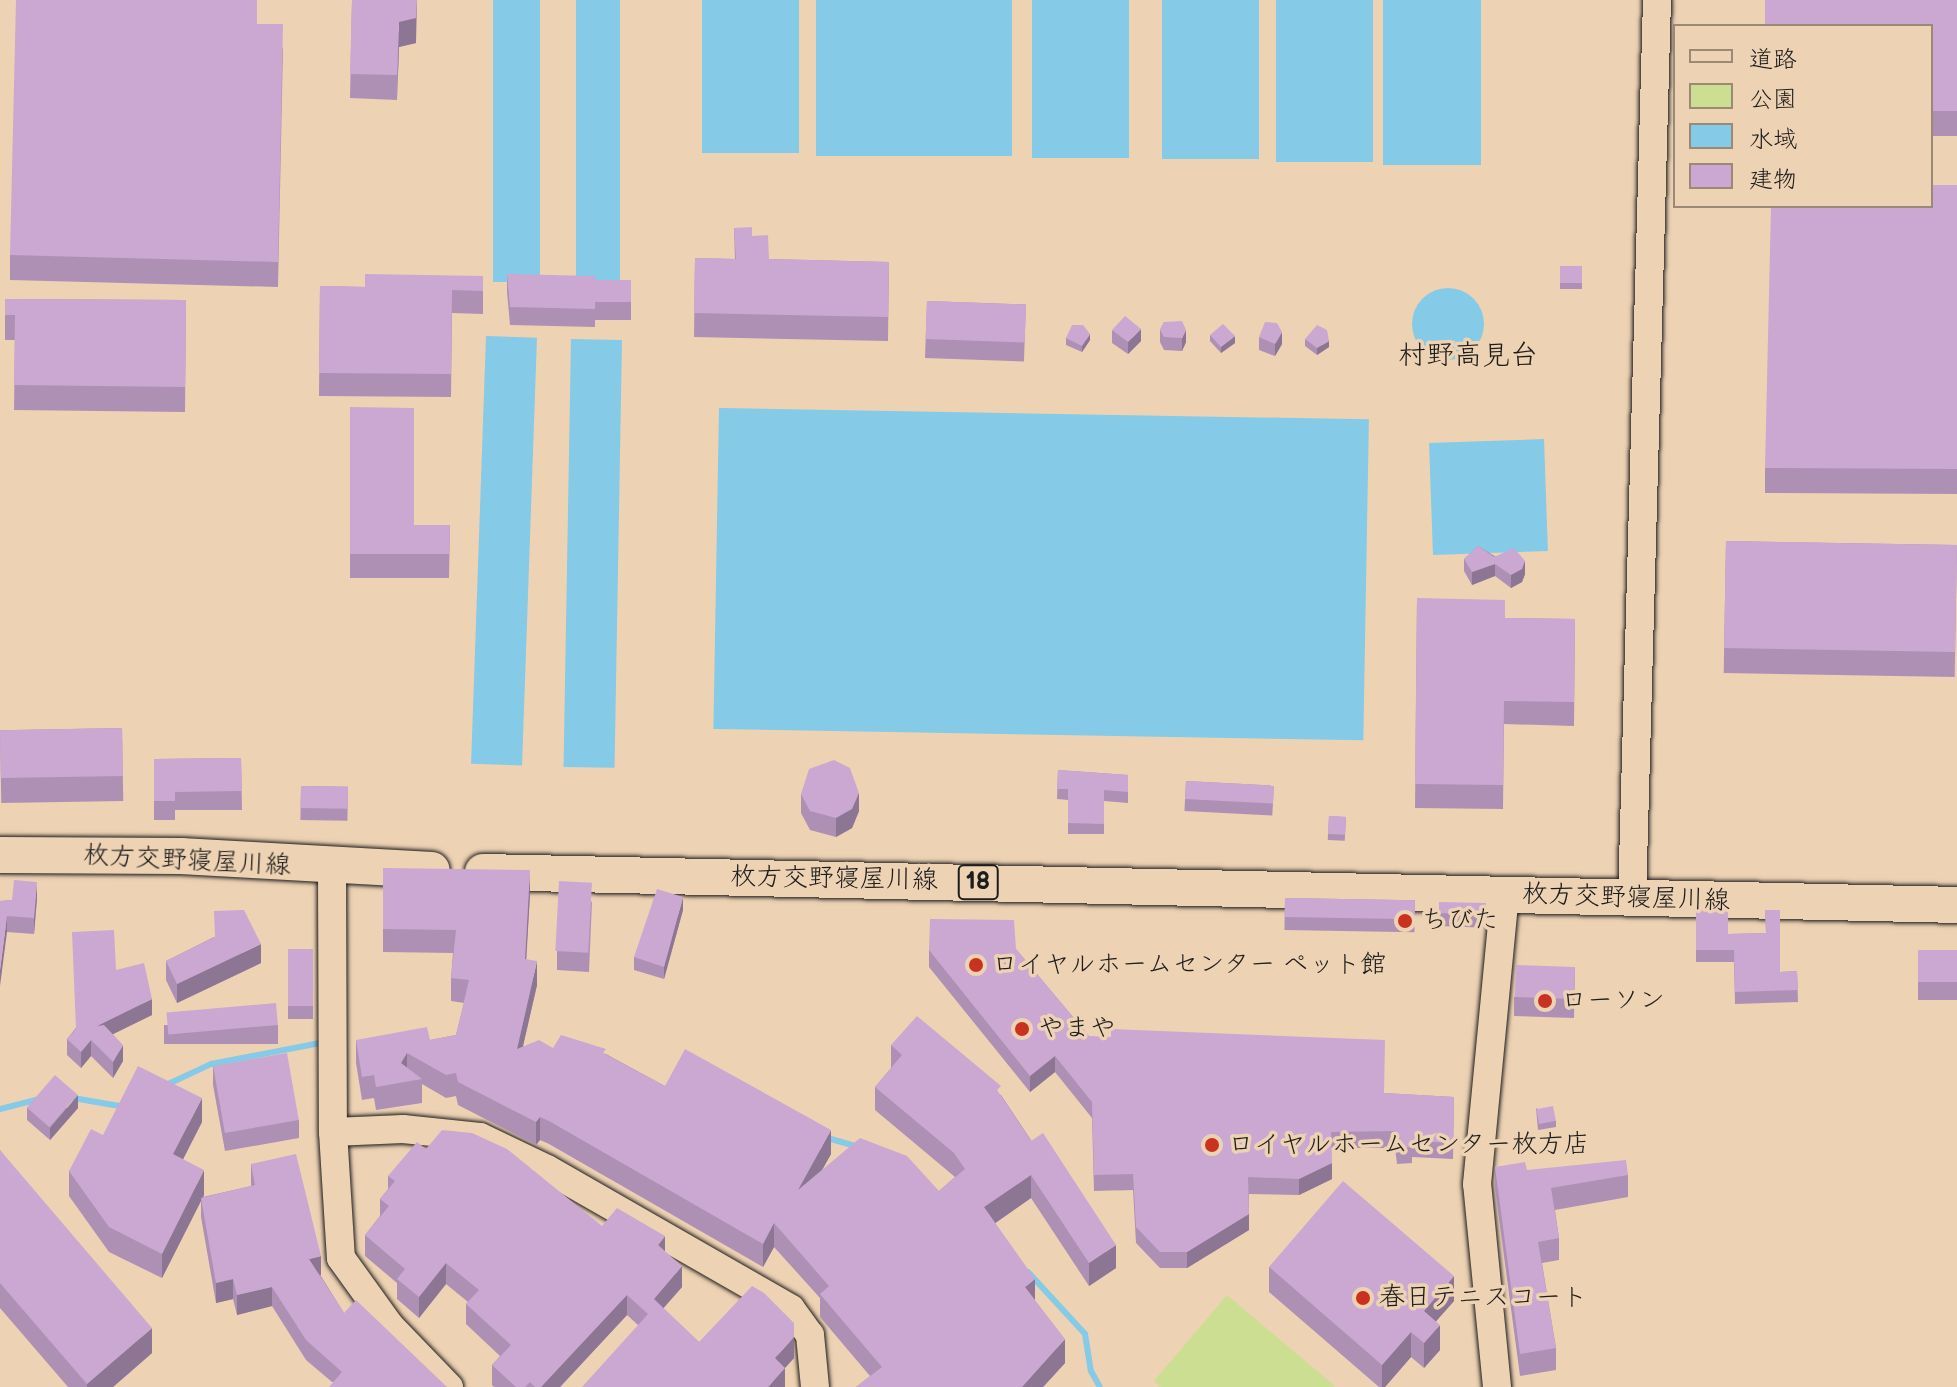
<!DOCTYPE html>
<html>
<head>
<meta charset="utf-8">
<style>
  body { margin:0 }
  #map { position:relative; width:1957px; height:1387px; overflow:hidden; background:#eed2b4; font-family:"Balsamiq Sans","Klee One",sans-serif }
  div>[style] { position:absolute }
  .green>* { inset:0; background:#ccde92 }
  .water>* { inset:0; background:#85cae7; transform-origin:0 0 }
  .round { border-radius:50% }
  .stream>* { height:6px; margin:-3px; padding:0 3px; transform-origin:3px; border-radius:3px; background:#85cae7 }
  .roads { filter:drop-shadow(0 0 2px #1c1c1c) drop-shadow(0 0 2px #1c1c1c) }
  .minor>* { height:28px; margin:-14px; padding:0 14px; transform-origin:14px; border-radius:14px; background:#eed2b4 }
  .major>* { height:36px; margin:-18px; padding:0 18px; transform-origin:18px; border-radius:18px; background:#eed2b4 }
  .wall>* { inset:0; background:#ae90b5; transform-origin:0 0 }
  .shaded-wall>* { inset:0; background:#8d7693 }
  .building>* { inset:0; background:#caa8d2; transform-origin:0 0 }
  .dots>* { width:22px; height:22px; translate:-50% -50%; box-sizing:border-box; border:4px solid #eed2b4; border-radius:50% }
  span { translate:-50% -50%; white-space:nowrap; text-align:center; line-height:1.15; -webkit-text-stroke:7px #eed2b4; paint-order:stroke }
  .shield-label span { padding:2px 6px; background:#eed2b4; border:2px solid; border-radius:6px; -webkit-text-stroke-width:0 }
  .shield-label { font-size:24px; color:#1c1c1c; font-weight:700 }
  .street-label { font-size:26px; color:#1c1c1c }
  .poi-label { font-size:26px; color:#1c1c1c }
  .left { translate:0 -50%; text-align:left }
  .neighbourhood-label { font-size:28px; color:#1c1c1c }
  .legend { position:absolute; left:1673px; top:24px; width:260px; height:184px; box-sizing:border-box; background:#eed2b4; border:2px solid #9a8977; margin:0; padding:10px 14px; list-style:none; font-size:24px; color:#1c1c1c }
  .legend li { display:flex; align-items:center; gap:16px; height:40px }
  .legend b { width:40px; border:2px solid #9a8977 }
</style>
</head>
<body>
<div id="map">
  <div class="green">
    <i style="clip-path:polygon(1227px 1295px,1336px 1387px,1161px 1387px,1154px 1381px)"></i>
  </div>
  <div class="water">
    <i style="left:493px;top:0;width:47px;height:282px"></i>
    <i style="left:576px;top:0;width:44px;height:288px"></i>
    <i style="left:702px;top:0;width:97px;height:153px"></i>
    <i style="left:816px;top:0;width:196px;height:156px"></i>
    <i style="left:1032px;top:0;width:97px;height:158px"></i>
    <i style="left:1162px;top:0;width:97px;height:159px"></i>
    <i style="left:1276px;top:0;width:97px;height:162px"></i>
    <i style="left:1383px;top:0;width:98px;height:165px"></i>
    <i class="round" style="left:1412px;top:288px;width:72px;height:72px"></i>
    <i style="left:486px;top:336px;width:51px;height:428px;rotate:2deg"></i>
    <i style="left:571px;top:339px;width:51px;height:428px;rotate:1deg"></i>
    <i style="left:719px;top:408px;width:650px;height:321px;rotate:1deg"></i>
    <i style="left:1544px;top:439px;width:112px;height:115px;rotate:88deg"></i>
  </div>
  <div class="stream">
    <i style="left:166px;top:1085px;width:50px;rotate:-25deg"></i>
    <i style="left:211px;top:1064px;width:111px;rotate:-10.9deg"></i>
    <i style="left:73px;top:1098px;width:53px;rotate:9.8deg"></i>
    <i style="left:0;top:1109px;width:40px;rotate:-14.4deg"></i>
    <i style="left:824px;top:1137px;width:36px;rotate:16deg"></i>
    <i style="left:1028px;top:1272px;width:84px;rotate:47.4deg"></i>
    <i style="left:1085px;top:1334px;width:37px;rotate:81deg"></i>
    <i style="left:1091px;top:1371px;width:18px;rotate:61deg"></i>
  </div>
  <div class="roads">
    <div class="minor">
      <i style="left:332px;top:868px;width:264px;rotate:89.8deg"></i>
      <i style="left:333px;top:1132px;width:126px;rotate:86.4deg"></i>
      <i style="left:341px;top:1258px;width:84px;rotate:54.2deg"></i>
      <i style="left:390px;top:1326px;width:85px;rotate:46deg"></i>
      <i style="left:1632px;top:900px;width:900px;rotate:-88.41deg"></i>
      <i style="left:333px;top:1132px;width:70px;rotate:-2.5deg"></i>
      <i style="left:403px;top:1129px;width:77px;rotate:5.9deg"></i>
      <i style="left:480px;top:1137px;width:74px;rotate:25.5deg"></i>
      <i style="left:547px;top:1169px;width:281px;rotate:29.8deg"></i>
      <i style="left:791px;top:1309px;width:32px;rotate:54deg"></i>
      <i style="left:810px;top:1335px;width:52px;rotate:84.5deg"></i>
      <i style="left:1497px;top:1387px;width:204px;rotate:-95.6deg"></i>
      <i style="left:1477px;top:1184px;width:292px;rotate:-84.5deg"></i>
    </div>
    <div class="major">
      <i style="left:0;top:855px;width:181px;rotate:0.3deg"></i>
      <i style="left:181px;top:856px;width:251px;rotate:3.2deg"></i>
      <i style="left:483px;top:872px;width:1474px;rotate:1.28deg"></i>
    </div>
  </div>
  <div class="wall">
    <i style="clip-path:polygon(352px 0,416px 43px,399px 47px,397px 100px,350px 98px)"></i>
    <i style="clip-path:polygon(1957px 0,1957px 136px,1931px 136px,1931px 26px)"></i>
    <i style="clip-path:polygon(257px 24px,283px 49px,278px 287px,10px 280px,10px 255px)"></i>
    <i style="clip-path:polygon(1957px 185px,1957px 494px,1765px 493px,1765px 468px)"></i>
    <i style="clip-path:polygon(734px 228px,752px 236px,769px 259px,889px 262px,888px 341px,694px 337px,695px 258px,735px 259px)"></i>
    <i style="left:1560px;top:266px;width:22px;height:23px"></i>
    <i style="clip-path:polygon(507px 274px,595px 280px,631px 280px,631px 320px,595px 320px,595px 327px,510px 325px,507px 292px)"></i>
    <i style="clip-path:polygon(483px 276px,483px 314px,452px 313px,451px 397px,319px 396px,320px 286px,365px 287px)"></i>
    <i style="clip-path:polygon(5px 299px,186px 300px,185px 412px,14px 410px,15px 340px,5px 340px)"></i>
    <i style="left:927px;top:301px;width:99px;height:57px;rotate:2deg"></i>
    <i style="clip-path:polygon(1164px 322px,1186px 342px,1182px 351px,1164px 350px,1160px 342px,1160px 330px)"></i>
    <i style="clip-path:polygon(1112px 330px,1141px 341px,1128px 354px,1112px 343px)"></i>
    <i style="clip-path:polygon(1210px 335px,1235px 343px,1221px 353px,1210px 341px)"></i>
    <i style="clip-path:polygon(1259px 337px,1282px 344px,1275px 356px,1259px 350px)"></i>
    <i style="clip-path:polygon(1066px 338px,1090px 340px,1082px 352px,1066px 345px)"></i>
    <i style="clip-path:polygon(1305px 339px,1329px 347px,1317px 355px,1305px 346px)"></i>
    <i style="clip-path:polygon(350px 407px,414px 525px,450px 525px,449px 578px,350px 578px)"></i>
    <i style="left:1726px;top:541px;width:231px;height:132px;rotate:1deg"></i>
    <i style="clip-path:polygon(1478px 546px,1525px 574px,1522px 582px,1511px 588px,1495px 576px,1472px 585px,1464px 571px,1464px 559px)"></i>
    <i style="clip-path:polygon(1417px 598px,1505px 618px,1575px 619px,1574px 726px,1504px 724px,1503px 809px,1415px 808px)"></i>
    <i style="left:122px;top:728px;width:73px;height:122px;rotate:89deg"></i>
    <i style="clip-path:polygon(241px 758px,242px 810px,175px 810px,175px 820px,154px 820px,154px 759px)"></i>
    <i style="clip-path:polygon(1058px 770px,1128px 775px,1128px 803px,1104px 801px,1104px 834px,1068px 834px,1068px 800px,1057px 799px)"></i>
    <i style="left:1186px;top:781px;width:88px;height:30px;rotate:3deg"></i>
    <i style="left:301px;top:786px;width:47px;height:34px;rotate:1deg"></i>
    <i style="clip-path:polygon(801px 794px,859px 811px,852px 828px,836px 837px,810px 830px,801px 813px)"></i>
    <i style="left:1329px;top:816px;width:17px;height:24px;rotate:3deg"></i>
    <i style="clip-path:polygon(383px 868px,530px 894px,526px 959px,537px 985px,523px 1046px,553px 1048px,606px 1054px,665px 1086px,831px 1154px,822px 1170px,939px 1191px,955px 1177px,875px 1110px,875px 1087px,891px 1068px,891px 1045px,1001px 1095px,1116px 1268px,1089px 1286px,1031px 1198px,995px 1223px,1065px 1363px,1043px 1387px,856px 1387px,870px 1376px,820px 1317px,820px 1298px,774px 1247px,763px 1267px,549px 1144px,540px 1140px,536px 1145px,458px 1105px,456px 1096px,446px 1098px,422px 1084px,422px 1103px,376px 1110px,374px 1098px,362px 1100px,356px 1063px,356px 1040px,430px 1040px,456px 1035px,464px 1003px,451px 1001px,451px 978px,453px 953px,383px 952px)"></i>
    <i style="clip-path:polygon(37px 898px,34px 934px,7px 932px,0 901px)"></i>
    <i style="left:1285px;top:898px;width:130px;height:32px;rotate:1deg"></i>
    <i style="clip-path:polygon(592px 901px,589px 972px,557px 970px,557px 951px)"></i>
    <i style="clip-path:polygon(1696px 908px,1728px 934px,1766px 933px,1765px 910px,1780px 972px,1797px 971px,1798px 1002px,1735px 1004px,1734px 962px,1696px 962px)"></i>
    <i style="clip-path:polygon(683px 910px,664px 979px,634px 970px,634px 957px)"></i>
    <i style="left:1439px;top:913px;width:47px;height:13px;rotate:2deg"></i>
    <i style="clip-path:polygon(214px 937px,261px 963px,177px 1003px,166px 980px,166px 961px)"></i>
    <i style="left:288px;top:949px;width:25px;height:70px"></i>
    <i style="clip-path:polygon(1016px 949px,1089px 1036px,1384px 1093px,1454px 1097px,1453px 1159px,1412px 1157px,1412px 1163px,1397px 1164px,1395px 1148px,1331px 1148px,1332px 1179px,1299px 1195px,1249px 1194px,1249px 1230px,1187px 1268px,1160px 1268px,1136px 1243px,1133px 1190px,1094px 1191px,1092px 1118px,1055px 1072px,1030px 1092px,929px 967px,929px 950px)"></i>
    <i style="left:1957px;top:950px;width:50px;height:39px;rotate:90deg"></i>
    <i style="clip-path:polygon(1575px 967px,1574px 1018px,1514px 1016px,1514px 997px)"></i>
    <i style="clip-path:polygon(116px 970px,152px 1015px,113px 1034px,123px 1061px,113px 1078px,91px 1056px,81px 1068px,67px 1055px,67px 1039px,75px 1029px)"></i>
    <i style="left:278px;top:1025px;width:19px;height:114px;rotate:90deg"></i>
    <i style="clip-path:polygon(213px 1066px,299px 1120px,299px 1138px,225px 1151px,213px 1085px)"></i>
    <i style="clip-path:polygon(27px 1108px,78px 1108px,50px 1140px,27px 1120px)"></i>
    <i style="clip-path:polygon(1536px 1108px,1556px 1121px,1556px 1127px,1538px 1130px)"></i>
    <i style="clip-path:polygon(202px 1122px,183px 1159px,204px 1195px,203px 1197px,251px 1186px,251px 1164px,344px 1313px,447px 1387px,332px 1382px,306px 1360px,272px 1306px,237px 1315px,233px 1299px,216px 1303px,201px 1217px,201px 1201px,162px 1278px,109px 1252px,69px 1196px,69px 1171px,103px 1135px)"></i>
    <i style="clip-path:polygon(426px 1149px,602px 1226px,665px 1252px,682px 1287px,663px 1308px,699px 1342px,794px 1358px,785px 1368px,785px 1387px,638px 1325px,627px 1315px,560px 1387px,494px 1387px,492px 1385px,492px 1365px,500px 1356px,466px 1324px,466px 1304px,468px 1302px,446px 1284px,419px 1318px,397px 1299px,397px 1283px,365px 1256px,365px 1235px,380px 1216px,380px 1199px,388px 1189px,388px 1176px)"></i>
    <i style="clip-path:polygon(0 1150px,152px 1353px,113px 1387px,68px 1387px,0 1308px)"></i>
    <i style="clip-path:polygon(1495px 1167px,1527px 1170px,1628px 1175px,1628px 1197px,1555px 1210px,1559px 1238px,1559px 1260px,1542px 1263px,1556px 1348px,1556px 1370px,1520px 1376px,1495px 1189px)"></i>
    <i style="clip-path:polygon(1269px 1267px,1454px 1301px,1436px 1321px,1440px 1350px,1424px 1368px,1411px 1357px,1385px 1387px,1379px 1387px,1269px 1292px)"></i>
  </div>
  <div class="shaded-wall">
    <i style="clip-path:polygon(417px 0,416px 43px,399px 47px,397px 100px,399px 22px)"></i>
    <i style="clip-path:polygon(1141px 329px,1141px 341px,1128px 354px,1128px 342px)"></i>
    <i style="clip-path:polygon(1186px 330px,1186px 342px,1182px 351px,1182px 338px)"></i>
    <i style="clip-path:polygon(1282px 332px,1282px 344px,1275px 356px,1275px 344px)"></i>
    <i style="clip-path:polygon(1090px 334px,1090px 340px,1082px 352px,1082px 346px)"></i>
    <i style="clip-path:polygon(1235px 336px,1235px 343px,1221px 353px,1221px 347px)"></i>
    <i style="clip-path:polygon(1329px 341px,1329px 347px,1317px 355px,1317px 348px)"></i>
    <i style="clip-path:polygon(1525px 561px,1525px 574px,1522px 582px,1511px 588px,1511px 575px)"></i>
    <i style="clip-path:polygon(1495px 564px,1495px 576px,1472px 585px,1472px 572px)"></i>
    <i style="clip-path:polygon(859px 793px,859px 811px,852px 828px,836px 837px,836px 818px)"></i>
    <i style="clip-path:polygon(530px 870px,530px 894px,525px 982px,525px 959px)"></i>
    <i style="clip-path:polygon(37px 882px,37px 898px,34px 934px,34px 918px)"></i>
    <i style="clip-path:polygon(683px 897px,683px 910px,664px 979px,664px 967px)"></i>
    <i style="clip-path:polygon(7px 916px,7px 932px,0 986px,0 970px)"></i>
    <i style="clip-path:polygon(261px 944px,261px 963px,177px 1003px,177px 984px)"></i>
    <i style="clip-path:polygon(537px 961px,537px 985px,517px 1072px,517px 1049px)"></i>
    <i style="clip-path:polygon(152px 999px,152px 1015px,97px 1042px,97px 1026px)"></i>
    <i style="clip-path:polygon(91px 1040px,91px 1056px,81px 1068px,81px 1052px)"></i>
    <i style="clip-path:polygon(123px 1045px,123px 1061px,113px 1078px,113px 1062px)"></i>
    <i style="clip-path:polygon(407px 1053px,407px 1077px,401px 1063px)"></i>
    <i style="clip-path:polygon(1055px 1056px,1055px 1072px,1030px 1092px,1030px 1076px)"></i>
    <i style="clip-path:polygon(78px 1095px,78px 1108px,50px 1140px,50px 1128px)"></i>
    <i style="clip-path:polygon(202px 1098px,202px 1122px,173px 1179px,173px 1154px)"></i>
    <i style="clip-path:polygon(540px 1117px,540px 1140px,536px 1145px,536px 1122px)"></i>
    <i style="clip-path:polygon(831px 1130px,831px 1154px,798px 1213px,798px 1190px)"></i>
    <i style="clip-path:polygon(1332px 1163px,1332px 1179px,1299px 1195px,1299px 1179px)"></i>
    <i style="clip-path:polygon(204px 1170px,204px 1195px,162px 1278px,162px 1254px)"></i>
    <i style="clip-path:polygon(1031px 1175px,1031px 1198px,984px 1231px,984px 1207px)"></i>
    <i style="clip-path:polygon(1249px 1214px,1249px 1230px,1187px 1268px,1187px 1252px)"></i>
    <i style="clip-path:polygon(774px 1223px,774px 1247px,763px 1267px,763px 1244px)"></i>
    <i style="clip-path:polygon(665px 1236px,665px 1257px,658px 1245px)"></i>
    <i style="clip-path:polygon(1116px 1245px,1116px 1268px,1089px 1286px,1089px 1263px)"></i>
    <i style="clip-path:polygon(321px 1256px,321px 1275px,309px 1278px,309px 1259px)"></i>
    <i style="clip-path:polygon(446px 1263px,446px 1284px,419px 1318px,419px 1297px)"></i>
    <i style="clip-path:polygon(682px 1266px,682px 1287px,654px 1319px,654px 1299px)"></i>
    <i style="clip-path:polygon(1454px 1276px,1454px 1301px,1424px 1335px,1424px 1311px)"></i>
    <i style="clip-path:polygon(233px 1279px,233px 1299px,216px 1303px,216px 1283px)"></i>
    <i style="clip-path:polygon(1035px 1279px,1035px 1302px,1025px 1287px)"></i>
    <i style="clip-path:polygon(272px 1287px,272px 1306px,237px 1315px,237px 1295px)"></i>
    <i style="clip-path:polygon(627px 1295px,627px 1315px,560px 1387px,541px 1387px)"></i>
    <i style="clip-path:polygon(1440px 1325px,1440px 1350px,1424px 1368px,1424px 1343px)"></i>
    <i style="clip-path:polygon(152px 1328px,152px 1353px,113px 1387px,87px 1387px,87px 1384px)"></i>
    <i style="clip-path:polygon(1411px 1332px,1411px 1357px,1385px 1387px,1382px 1387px,1382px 1365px)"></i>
    <i style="clip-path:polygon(794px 1337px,794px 1358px,775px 1379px,775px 1358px)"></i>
    <i style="clip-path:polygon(1065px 1339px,1065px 1363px,1043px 1387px,1022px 1387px)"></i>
    <i style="clip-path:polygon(785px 1368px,785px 1387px,768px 1387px)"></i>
  </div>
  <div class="building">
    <i style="clip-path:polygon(16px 0,257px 0,257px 24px,283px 24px,278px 262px,10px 255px)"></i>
    <i style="clip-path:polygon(352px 0,417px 0,416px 18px,399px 22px,397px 75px,350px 74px)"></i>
    <i style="clip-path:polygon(1765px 0,1957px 0,1957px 111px,1931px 111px,1931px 26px,1765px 26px)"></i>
    <i style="clip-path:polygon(1931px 185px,1957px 185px,1957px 469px,1765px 468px,1771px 206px,1931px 206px)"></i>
    <i style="clip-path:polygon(752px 227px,752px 236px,768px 235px,769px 259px,889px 262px,888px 317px,694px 313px,695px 258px,736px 259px,734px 228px)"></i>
    <i style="left:1560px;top:266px;width:22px;height:17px"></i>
    <i style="clip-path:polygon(365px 274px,483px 276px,483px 291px,452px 290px,451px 374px,319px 373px,320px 286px,365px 287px)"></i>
    <i style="clip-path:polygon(507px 274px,595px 276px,595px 280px,631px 280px,631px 302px,595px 302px,595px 309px,510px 307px)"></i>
    <i style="clip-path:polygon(5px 299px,186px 300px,185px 387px,14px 385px,15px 315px,5px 315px)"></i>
    <i style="left:927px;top:301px;width:99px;height:38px;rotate:2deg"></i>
    <i style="clip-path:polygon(1125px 316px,1141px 329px,1128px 342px,1112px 330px)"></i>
    <i style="clip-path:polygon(1182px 321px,1186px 330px,1182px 338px,1164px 337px,1160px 330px,1164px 322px)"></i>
    <i style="clip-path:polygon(1265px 322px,1277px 323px,1282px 332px,1275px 344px,1259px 337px)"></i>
    <i style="clip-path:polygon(1223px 324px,1235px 336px,1221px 347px,1210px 335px)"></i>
    <i style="clip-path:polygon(1072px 325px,1083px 325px,1090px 334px,1082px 346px,1066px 338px)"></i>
    <i style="clip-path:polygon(1317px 325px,1327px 330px,1329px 341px,1317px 348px,1305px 339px)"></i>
    <i style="clip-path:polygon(350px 407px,414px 408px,414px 525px,450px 525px,449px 554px,350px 554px)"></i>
    <i style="left:1726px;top:541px;width:231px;height:107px;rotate:1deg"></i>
    <i style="clip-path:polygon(1478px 546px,1494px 557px,1514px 548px,1525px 561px,1522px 569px,1511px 575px,1495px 564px,1472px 572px,1464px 559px)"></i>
    <i style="clip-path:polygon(1417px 598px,1505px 600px,1505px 618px,1575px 619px,1574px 702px,1504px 701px,1503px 785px,1415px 784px)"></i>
    <i style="left:122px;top:728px;width:48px;height:122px;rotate:89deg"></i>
    <i style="clip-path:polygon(241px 758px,242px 791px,175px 792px,175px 801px,154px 801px,154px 759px)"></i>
    <i style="clip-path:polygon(834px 760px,850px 768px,859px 793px,852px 809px,836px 818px,810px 811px,801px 794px,809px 769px)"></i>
    <i style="clip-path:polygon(1058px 770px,1128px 775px,1128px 792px,1104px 790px,1104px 824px,1068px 823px,1068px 789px,1057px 789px)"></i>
    <i style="left:1186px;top:781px;width:88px;height:18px;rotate:3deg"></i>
    <i style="left:301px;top:786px;width:47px;height:22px;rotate:1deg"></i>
    <i style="left:1329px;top:816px;width:17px;height:18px;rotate:3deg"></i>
    <i style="clip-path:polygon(383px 868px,530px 870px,525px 959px,537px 961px,517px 1049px,539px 1040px,553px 1048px,561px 1035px,606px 1049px,603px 1053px,665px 1086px,685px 1049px,831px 1130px,798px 1190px,860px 1138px,907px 1156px,939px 1191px,965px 1169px,954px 1153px,875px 1087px,902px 1055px,891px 1045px,917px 1016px,1001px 1086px,997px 1090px,1031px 1141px,1043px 1133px,1116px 1245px,1089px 1263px,1031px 1175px,984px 1207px,1035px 1279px,1025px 1287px,1065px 1339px,1022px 1387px,856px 1387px,882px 1367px,820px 1294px,829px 1286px,774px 1223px,763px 1244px,549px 1121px,540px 1117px,536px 1122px,458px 1082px,456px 1073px,446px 1075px,407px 1053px,401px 1063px,422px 1079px,376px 1087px,374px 1075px,362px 1077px,356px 1040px,427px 1027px,430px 1040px,456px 1035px,469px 980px,451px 978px,456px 930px,383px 929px)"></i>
    <i style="clip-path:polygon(14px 880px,37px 882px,34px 918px,7px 916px,0 970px,0 901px,12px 900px)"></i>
    <i style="left:559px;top:881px;width:33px;height:70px;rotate:3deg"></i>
    <i style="clip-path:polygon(657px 889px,683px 897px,664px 967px,634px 957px)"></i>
    <i style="left:1285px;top:898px;width:130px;height:19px;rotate:1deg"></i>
    <i style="clip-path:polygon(1439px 902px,1486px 903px,1484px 916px,1439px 913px)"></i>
    <i style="clip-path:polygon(1696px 908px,1728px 909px,1728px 934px,1766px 933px,1765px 910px,1780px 910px,1780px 972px,1797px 971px,1798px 990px,1735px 992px,1734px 950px,1696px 950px)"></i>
    <i style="clip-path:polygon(244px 910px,261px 944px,177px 984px,166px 961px,215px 937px,214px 911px)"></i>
    <i style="clip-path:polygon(930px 919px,1014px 920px,1016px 949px,1089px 1036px,1111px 1037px,1111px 1029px,1385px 1040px,1384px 1093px,1454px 1097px,1453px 1143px,1411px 1141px,1412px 1147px,1397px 1148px,1395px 1131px,1331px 1132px,1332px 1163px,1299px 1179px,1248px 1177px,1249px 1214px,1187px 1252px,1160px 1252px,1136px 1227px,1133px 1174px,1094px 1175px,1092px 1102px,1055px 1056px,1030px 1076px,929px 950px)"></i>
    <i style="clip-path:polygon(114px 930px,116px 970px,144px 963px,152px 999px,97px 1026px,104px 1025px,123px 1045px,113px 1062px,91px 1040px,81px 1052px,67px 1039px,76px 1029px,72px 932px)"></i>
    <i style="left:288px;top:949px;width:25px;height:57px"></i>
    <i style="left:1957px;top:950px;width:32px;height:39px;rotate:90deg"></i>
    <i style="left:1516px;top:965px;width:59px;height:32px;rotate:2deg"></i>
    <i style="left:276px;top:1003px;width:22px;height:110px;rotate:85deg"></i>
    <i style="left:287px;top:1053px;width:68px;height:75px;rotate:80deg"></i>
    <i style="clip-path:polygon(138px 1066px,202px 1098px,173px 1154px,204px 1170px,162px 1254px,109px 1227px,69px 1171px,91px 1129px,103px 1135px)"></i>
    <i style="left:55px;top:1075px;width:30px;height:43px;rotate:41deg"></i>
    <i style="left:1553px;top:1106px;width:15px;height:17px;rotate:79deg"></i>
    <i style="clip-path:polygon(442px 1130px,472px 1133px,507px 1149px,602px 1226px,617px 1208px,665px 1236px,658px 1245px,682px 1266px,654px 1299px,699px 1342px,752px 1286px,764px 1293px,794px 1323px,794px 1337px,775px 1358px,785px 1368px,768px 1387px,582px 1387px,648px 1314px,627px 1295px,541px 1387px,535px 1387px,530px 1382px,525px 1387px,516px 1387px,492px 1365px,511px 1345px,466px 1304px,479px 1290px,446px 1263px,419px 1297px,397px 1279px,405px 1269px,365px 1235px,389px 1206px,380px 1199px,395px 1181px,388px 1176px,417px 1142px,426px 1149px)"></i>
    <i style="clip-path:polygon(0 1150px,152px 1328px,87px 1384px,0 1283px)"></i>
    <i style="clip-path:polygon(296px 1154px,321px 1256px,309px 1259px,344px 1313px,356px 1300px,447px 1387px,329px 1387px,342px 1372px,306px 1340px,272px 1287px,237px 1295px,233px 1279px,216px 1283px,201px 1198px,255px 1185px,251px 1164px)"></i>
    <i style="clip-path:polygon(1626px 1160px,1628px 1175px,1551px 1188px,1559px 1238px,1538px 1242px,1556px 1348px,1520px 1354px,1495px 1167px,1525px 1162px,1527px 1170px)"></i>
    <i style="clip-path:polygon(1343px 1181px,1454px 1276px,1424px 1311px,1440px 1325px,1424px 1343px,1411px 1332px,1382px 1365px,1269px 1267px)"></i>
  </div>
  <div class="dots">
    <i style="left:1405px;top:921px;background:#c8321e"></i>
    <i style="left:976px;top:965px;background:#c8321e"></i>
    <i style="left:1545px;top:1001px;background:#c8321e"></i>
    <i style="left:1022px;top:1029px;background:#c8321e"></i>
    <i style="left:1212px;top:1145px;background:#c8321e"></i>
    <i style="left:1363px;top:1298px;background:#c8321e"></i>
  </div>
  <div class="shield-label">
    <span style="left:978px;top:882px">18</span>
  </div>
  <div class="street-label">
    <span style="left:187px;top:861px;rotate:3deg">枚方交野寝屋川線</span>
    <span style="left:834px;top:879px;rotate:1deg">枚方交野寝屋川線</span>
    <span style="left:1626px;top:898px;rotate:2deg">枚方交野寝屋川線</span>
  </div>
  <div class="poi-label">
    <span class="left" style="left:1421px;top:921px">ちびた</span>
    <span class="left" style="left:992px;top:965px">ロイヤルホームセンター ペット館</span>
    <span class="left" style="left:1561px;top:1001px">ローソン</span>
    <span class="left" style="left:1038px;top:1029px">やまや</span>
    <span class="left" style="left:1228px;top:1145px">ロイヤルホームセンター枚方店</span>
    <span class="left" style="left:1379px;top:1298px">春日テニスコート</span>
  </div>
  <div class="neighbourhood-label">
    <span style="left:1468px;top:356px">村野高見台</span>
  </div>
  <ul class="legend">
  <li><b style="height:10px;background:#eed2b4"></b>道路</li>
  <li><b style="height:22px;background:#ccde92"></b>公園</li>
  <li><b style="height:22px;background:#85cae7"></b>水域</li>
  <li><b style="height:22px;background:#caa8d2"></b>建物</li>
  </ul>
</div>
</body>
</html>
